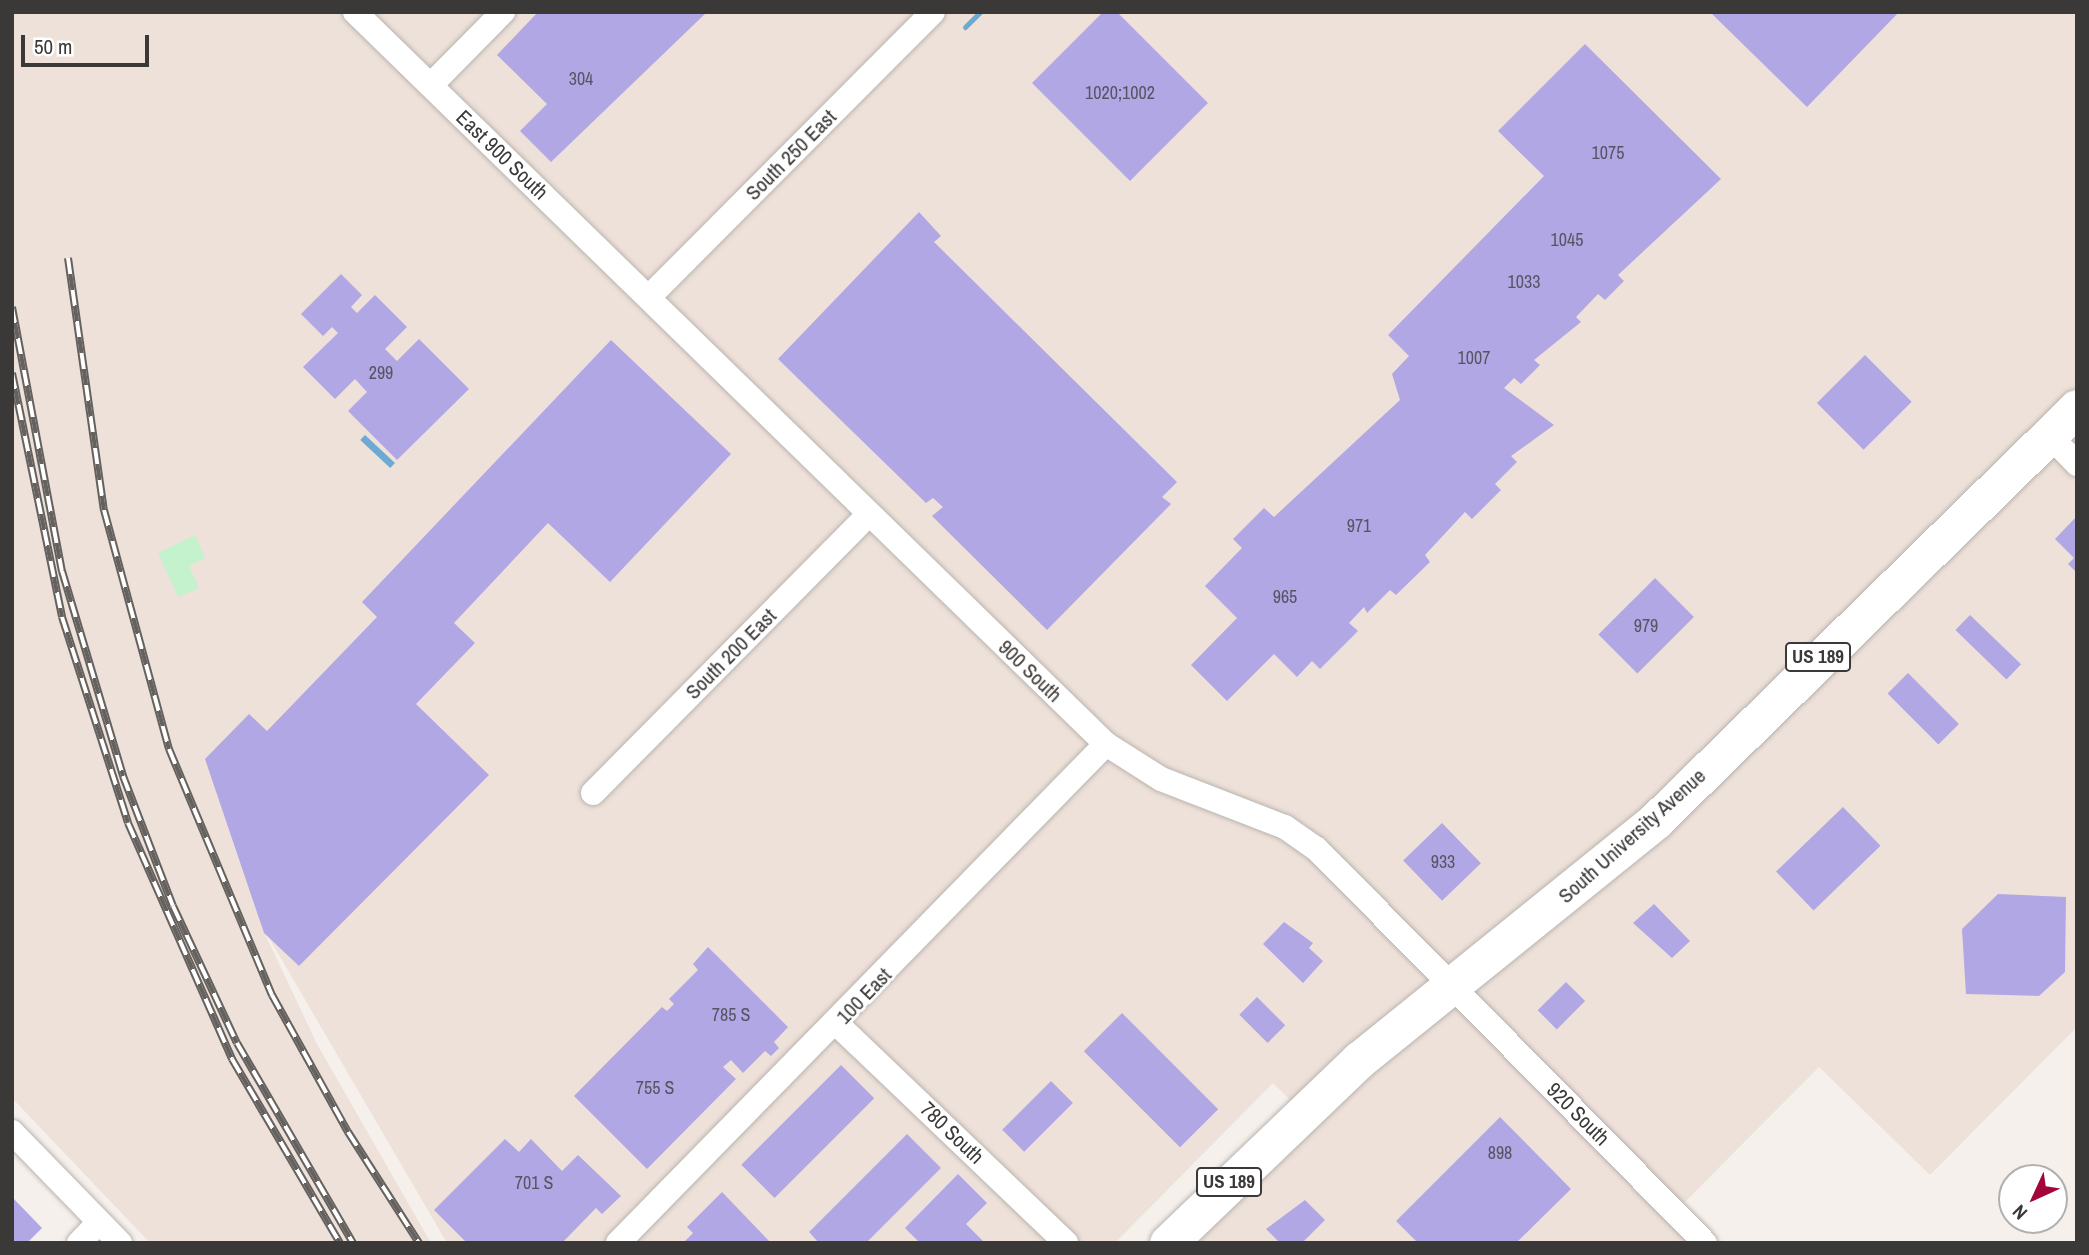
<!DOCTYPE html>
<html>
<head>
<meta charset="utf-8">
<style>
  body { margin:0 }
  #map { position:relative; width:2089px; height:1255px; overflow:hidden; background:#f6f0ec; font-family:"Archivo Narrow",sans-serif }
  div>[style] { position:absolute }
  .built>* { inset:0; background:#eee1d9 }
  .green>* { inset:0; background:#c3f2cd }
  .water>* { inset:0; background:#6daad3; transform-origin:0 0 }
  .stream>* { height:5px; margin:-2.5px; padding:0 2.5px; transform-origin:2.5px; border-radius:2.5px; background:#6daad3 }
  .building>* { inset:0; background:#b1a7e4; transform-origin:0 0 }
  .roads { filter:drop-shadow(0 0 2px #b9b4b0) drop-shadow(0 0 2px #b9b4b0) }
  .minor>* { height:24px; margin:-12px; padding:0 12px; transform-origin:12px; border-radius:12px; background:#fff }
  .highway>* { height:37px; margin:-18.5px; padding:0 18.5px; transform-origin:18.5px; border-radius:18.5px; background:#fff }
  .rail>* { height:8px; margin-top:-4px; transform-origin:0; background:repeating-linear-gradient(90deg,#fff 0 16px,#64615f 0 32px); box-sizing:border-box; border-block:2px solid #64615f }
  span { translate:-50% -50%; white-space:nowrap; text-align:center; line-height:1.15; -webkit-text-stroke:6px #fff; paint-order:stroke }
  .number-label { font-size:18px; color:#585463 }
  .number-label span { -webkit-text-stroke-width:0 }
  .shield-label span { padding:2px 5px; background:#fff; border:2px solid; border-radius:5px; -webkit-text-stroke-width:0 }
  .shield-label { font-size:19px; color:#3b3938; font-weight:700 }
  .street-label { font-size:21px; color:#3b3938 }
  .frame { position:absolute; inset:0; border:14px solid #3b3938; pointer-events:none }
  .north { position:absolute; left:1998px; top:1164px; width:70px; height:70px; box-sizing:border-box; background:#fff; border:2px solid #b1b0af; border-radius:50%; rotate:225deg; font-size:19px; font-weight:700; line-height:28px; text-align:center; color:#3b3938 }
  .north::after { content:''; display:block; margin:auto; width:24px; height:32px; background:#a3053a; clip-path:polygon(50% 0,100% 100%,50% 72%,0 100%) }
  .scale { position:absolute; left:21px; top:35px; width:128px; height:32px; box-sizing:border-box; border:4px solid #3b3938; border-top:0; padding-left:9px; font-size:21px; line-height:24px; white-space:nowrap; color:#3b3938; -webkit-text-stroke:5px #fff; paint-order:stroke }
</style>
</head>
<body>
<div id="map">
  <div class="built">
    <i style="clip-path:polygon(12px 12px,2077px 12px,2077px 1027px,1930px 1175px,1819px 1067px,1675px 1212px,1705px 1243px,1167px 1243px,1300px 1110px,1273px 1083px,1115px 1243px,447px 1243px,258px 919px,317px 1044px,431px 1243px,150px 1243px,12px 1098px)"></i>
  </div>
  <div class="green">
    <i style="clip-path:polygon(195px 535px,205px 558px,189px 566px,199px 588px,178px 597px,158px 553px)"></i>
  </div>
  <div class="water">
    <i style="left:365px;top:435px;width:41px;height:7px;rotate:43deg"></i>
  </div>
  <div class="stream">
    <i style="left:965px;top:27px;width:21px;rotate:-45deg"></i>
  </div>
  <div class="building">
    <i style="clip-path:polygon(538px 12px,707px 12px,551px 162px,520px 131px,547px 104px,497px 55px)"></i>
    <i style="clip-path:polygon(1103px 12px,1117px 12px,1208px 103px,1130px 181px,1032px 83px)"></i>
    <i style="clip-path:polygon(1710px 12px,1899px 12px,1807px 107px)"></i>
    <i style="clip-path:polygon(1585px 44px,1721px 179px,1618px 275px,1624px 281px,1605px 300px,1598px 294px,1576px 317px,1581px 322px,1534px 360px,1540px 365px,1521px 384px,1514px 378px,1504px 388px,1554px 425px,1511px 456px,1517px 462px,1495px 484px,1501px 490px,1472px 519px,1465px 512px,1425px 555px,1430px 562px,1396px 595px,1390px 590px,1367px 613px,1364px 607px,1349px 623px,1358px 631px,1320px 669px,1312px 661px,1297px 677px,1274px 654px,1227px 701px,1191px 665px,1237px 618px,1205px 586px,1242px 548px,1233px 539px,1264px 508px,1274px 517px,1400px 400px,1392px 374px,1409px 356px,1388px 335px,1544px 176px,1498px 131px)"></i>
    <i style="clip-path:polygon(919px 212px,941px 236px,934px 242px,1177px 482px,1162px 497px,1171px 504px,1047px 630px,932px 516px,943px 507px,933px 498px,926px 503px,778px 359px)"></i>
    <i style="clip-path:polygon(341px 274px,362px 295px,351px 307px,357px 313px,375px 295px,407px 327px,385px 349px,397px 361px,419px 339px,469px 389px,397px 460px,348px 411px,367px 392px,355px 379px,335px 399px,303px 367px,338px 333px,332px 327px,323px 336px,301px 314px)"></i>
    <i style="clip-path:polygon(611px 340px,731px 454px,610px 582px,548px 523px,454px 623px,475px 643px,416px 704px,489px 775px,299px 966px,264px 933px,205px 759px,249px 714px,267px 731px,377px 617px,362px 602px)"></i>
    <i style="left:1865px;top:355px;width:66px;height:68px;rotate:45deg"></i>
    <i style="clip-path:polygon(2077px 516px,2077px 573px,2068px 564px,2074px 558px,2055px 539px)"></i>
    <i style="left:1655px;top:578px;width:55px;height:80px;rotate:45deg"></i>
    <i style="left:1970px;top:615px;width:71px;height:21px;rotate:44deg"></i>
    <i style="left:1908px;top:673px;width:72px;height:29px;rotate:45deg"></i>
    <i style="left:1843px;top:807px;width:54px;height:93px;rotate:46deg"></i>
    <i style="left:1442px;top:823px;width:56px;height:54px;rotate:46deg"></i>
    <i style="clip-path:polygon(1998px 894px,2066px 897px,2065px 972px,2039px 996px,1966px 994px,1962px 929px)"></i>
    <i style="clip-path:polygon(1654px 904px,1690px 941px,1672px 958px,1633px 923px)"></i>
    <i style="clip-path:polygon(1284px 922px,1313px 943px,1309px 948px,1323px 961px,1303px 983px,1263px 944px)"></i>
    <i style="clip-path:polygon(708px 947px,788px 1027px,774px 1042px,779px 1048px,771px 1056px,765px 1051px,743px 1073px,731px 1060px,723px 1067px,736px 1079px,647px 1169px,574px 1096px,662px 1007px,667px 1011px,674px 1004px,669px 999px,698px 970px,693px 964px)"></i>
    <i style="left:1566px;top:982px;width:27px;height:40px;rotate:45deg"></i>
    <i style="left:1257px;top:997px;width:40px;height:25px;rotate:45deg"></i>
    <i style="left:1122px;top:1013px;width:136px;height:54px;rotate:45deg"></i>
    <i style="left:841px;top:1065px;width:47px;height:141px;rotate:45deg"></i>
    <i style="left:1051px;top:1081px;width:31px;height:69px;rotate:45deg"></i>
    <i style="clip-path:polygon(1500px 1117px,1571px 1189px,1516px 1243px,1418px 1243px,1396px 1221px)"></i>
    <i style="clip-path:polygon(907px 1134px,941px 1168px,866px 1243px,819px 1243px,809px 1232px)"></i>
    <i style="clip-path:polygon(505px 1139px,519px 1152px,531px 1139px,562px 1171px,578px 1155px,621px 1196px,602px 1214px,596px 1208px,562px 1243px,467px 1243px,434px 1210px)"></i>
    <i style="clip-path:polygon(958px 1174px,987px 1203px,966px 1224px,985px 1243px,920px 1243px,905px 1228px)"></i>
    <i style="clip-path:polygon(722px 1192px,771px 1243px,683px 1243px,693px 1233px,687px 1227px)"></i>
    <i style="clip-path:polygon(12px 1197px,42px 1228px,27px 1243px,12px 1243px)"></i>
    <i style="clip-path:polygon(1305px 1200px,1325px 1220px,1302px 1243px,1280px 1243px,1266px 1229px)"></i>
  </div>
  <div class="roads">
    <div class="minor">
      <i style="left:355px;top:12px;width:1049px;rotate:44.27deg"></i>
      <i style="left:1106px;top:744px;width:65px;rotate:32.5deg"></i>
      <i style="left:1161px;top:779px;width:133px;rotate:21.2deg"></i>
      <i style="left:1285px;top:827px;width:39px;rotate:35deg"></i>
      <i style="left:1317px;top:849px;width:553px;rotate:45.44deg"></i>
      <i style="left:431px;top:85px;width:103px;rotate:-45.4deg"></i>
      <i style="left:649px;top:297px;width:402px;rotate:-45.1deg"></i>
      <i style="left:2050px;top:436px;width:39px;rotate:46deg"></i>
      <i style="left:593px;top:793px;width:392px;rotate:-45.3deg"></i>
      <i style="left:837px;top:1024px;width:317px;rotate:43.7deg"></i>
      <i style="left:12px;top:1132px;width:155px;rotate:45.8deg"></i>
      <i style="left:79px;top:1243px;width:29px;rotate:-46deg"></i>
      <i style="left:618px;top:1243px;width:698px;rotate:-45.64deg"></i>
    </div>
    <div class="highway">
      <i style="left:1168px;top:1243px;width:265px;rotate:-43.8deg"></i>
      <i style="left:1359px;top:1060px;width:382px;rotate:-38.9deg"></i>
      <i style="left:1656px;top:820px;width:589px;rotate:-44.38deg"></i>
    </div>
  </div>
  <div class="rail">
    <i style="left:68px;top:258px;width:255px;rotate:81.9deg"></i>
    <i style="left:104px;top:510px;width:248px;rotate:74.8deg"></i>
    <i style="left:169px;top:749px;width:267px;rotate:67.3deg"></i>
    <i style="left:272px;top:995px;width:157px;rotate:61deg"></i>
    <i style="left:348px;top:1132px;width:132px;rotate:57.4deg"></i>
    <i style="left:12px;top:307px;width:269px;rotate:79.3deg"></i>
    <i style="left:62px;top:571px;width:214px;rotate:73.4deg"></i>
    <i style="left:123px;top:776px;width:139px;rotate:69deg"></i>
    <i style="left:173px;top:906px;width:151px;rotate:65deg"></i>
    <i style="left:237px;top:1043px;width:231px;rotate:59.9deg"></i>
    <i style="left:12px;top:373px;width:249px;rotate:78.4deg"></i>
    <i style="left:62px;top:617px;width:216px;rotate:72.2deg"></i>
    <i style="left:128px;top:823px;width:258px;rotate:66.2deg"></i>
    <i style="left:232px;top:1059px;width:213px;rotate:59.6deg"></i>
  </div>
  <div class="number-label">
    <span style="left:581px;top:79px">304</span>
    <span style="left:1120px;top:93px">1020;1002</span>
    <span style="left:1608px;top:153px">1075</span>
    <span style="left:1567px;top:240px">1045</span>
    <span style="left:1524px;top:282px">1033</span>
    <span style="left:1474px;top:358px">1007</span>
    <span style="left:381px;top:373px">299</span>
    <span style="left:1359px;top:526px">971</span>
    <span style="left:1285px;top:597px">965</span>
    <span style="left:1646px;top:626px">979</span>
    <span style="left:1443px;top:862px">933</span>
    <span style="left:731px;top:1015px">785 S</span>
    <span style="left:655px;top:1088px">755 S</span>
    <span style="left:1500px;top:1153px">898</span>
    <span style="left:534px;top:1183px">701 S</span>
  </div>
  <div class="shield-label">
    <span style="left:1818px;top:657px">US 189</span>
    <span style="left:1229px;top:1182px">US 189</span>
  </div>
  <div class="street-label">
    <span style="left:502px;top:155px;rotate:44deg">East 900 South</span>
    <span style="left:791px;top:155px;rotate:-45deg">South 250 East</span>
    <span style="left:731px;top:654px;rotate:-45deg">South 200 East</span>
    <span style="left:1030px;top:671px;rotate:44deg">900 South</span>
    <span style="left:1632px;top:836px;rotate:-42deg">South University Avenue</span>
    <span style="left:864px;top:996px;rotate:-46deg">100 East</span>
    <span style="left:1578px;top:1114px;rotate:45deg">920 South</span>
    <span style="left:952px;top:1133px;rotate:44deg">780 South</span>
  </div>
  <div class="frame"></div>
  <div class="north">N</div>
  <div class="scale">50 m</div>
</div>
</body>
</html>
